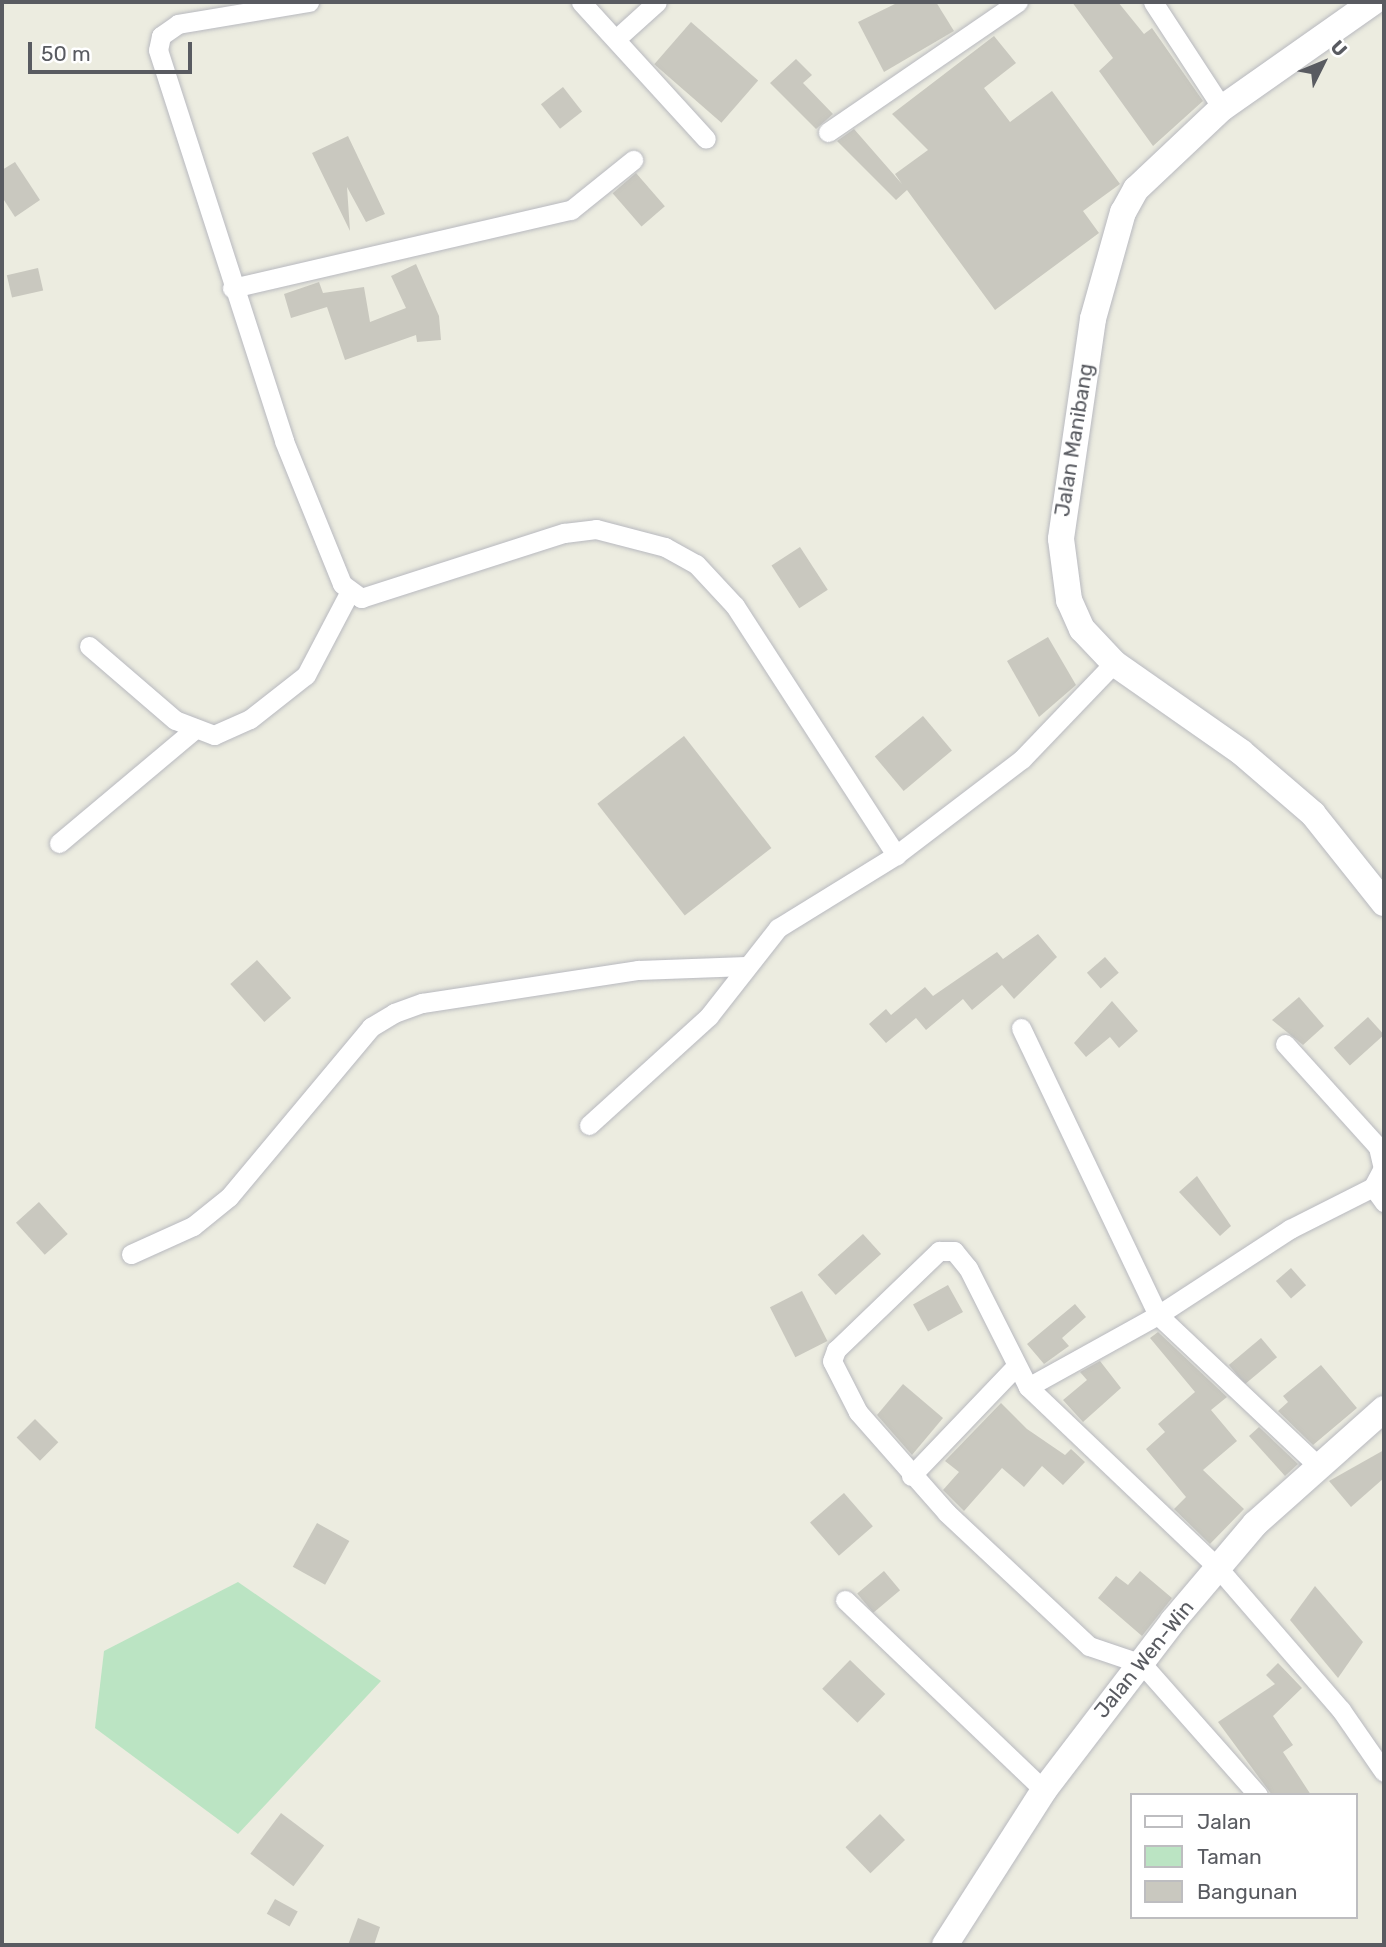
<!DOCTYPE html>
<html>
<head>
<meta charset="utf-8">
<style>
  body { margin:0 }
  #map { position:relative; width:1386px; height:1947px; overflow:hidden; background:#ecece0; font-family:Rubik,sans-serif }
  div>[style] { position:absolute }
  .green>* { inset:0; background:#bbe4c3 }
  .building>* { inset:0; background:#c9c8bf; transform-origin:0 0 }
  .roads { filter:drop-shadow(0 0 2px #b8b9bf) drop-shadow(0 0 2px #b8b9bf) }
  .street>* { height:19px; margin:-9.5px; padding:0 9.5px; transform-origin:9.5px; border-radius:9.5px; background:#fff }
  .secondary>* { height:26px; margin:-13px; padding:0 13px; transform-origin:13px; border-radius:13px; background:#fff }
  span { translate:-50% -50%; white-space:nowrap; text-align:center; line-height:1.15; -webkit-text-stroke:5px #fff; paint-order:stroke }
  .street-label { font-size:21px; color:#595b61 }
  .frame { position:absolute; inset:0; border:4px solid #595b61; pointer-events:none }
  .legend { position:absolute; left:1130px; top:1793px; width:228px; height:126px; box-sizing:border-box; background:#fff; border:2px solid #bdbdc0; margin:0; padding:9px 12px; list-style:none; font-size:21px; color:#595b61 }
  .legend li { display:flex; align-items:center; gap:14px; height:35px }
  .legend b { width:35px; border:2px solid #bdbdc0 }
  .north { position:absolute; left:1288px; top:28px; width:70px; height:70px; -webkit-text-stroke:5px #fff; paint-order:stroke; rotate:47deg; font-size:19px; font-weight:700; line-height:28px; text-align:center; color:#595b61 }
  .north::after { content:''; display:block; margin:auto; width:24px; height:32px; background:#595b61; clip-path:polygon(50% 0,100% 100%,50% 72%,0 100%) }
  .scale { position:absolute; left:28px; top:42px; width:164px; height:32px; box-sizing:border-box; border:4px solid #595b61; border-top:0; padding-left:9px; font-size:21px; line-height:24px; white-space:nowrap; color:#595b61; -webkit-text-stroke:5px #fff; paint-order:stroke }
</style>
</head>
<body>
<div id="map">
  <div class="green">
    <i style="clip-path:polygon(238px 1582px,381px 1681px,238px 1834px,95px 1728px,104px 1651px)"></i>
  </div>
  <div class="building">
    <i style="clip-path:polygon(899px 2px,936px 2px,954px 31px,884px 72px,858px 22px)"></i>
    <i style="clip-path:polygon(1072px 2px,1118px 2px,1144px 34px,1152px 28px,1203px 101px,1153px 146px,1099px 71px,1113px 58px)"></i>
    <i style="left:691px;top:22px;width:89px;height:56px;rotate:41deg"></i>
    <i style="clip-path:polygon(994px 36px,1016px 63px,984px 88px,1010px 122px,1052px 91px,1120px 184px,1083px 211px,1099px 233px,995px 310px,907px 190px,896px 200px,837px 141px,854px 129px,902px 184px,895px 174px,928px 150px,892px 114px)"></i>
    <i style="clip-path:polygon(796px 59px,812px 75px,803px 83px,833px 114px,816px 129px,770px 83px)"></i>
    <i style="left:563px;top:87px;width:31px;height:28px;rotate:52deg"></i>
    <i style="clip-path:polygon(348px 136px,385px 214px,366px 222px,347px 187px,350px 231px,312px 153px)"></i>
    <i style="clip-path:polygon(15px 162px,40px 200px,15px 217px,2px 197px,2px 170px)"></i>
    <i style="left:636px;top:173px;width:44px;height:31px;rotate:49deg"></i>
    <i style="clip-path:polygon(416px 264px,439px 316px,441px 340px,417px 342px,416px 335px,345px 360px,327px 307px,291px 318px,284px 294px,319px 282px,323px 293px,364px 287px,370px 322px,406px 308px,391px 276px)"></i>
    <i style="left:38px;top:268px;width:23px;height:32px;rotate:77deg"></i>
    <i style="left:800px;top:547px;width:51px;height:34px;rotate:57deg"></i>
    <i style="clip-path:polygon(1048px 637px,1076px 685px,1039px 717px,1007px 661px)"></i>
    <i style="left:923px;top:716px;width:45px;height:63px;rotate:50deg"></i>
    <i style="left:684px;top:736px;width:142px;height:110px;rotate:52deg"></i>
    <i style="clip-path:polygon(1038px 934px,1057px 957px,1014px 999px,1002px 985px,972px 1010px,963px 999px,926px 1030px,916px 1018px,886px 1043px,869px 1024px,886px 1009px,891px 1015px,925px 987px,933px 996px,997px 952px,1003px 959px)"></i>
    <i style="left:1105px;top:957px;width:21px;height:24px;rotate:49deg"></i>
    <i style="left:257px;top:960px;width:51px;height:36px;rotate:48deg"></i>
    <i style="clip-path:polygon(1299px 997px,1324px 1026px,1303px 1045px,1272px 1020px)"></i>
    <i style="clip-path:polygon(1112px 1001px,1138px 1031px,1119px 1048px,1110px 1037px,1086px 1057px,1074px 1043px)"></i>
    <i style="left:1368px;top:1017px;width:24px;height:46px;rotate:48deg"></i>
    <i style="clip-path:polygon(1197px 1176px,1231px 1226px,1220px 1236px,1179px 1192px)"></i>
    <i style="left:39px;top:1202px;width:43px;height:31px;rotate:48deg"></i>
    <i style="left:863px;top:1234px;width:27px;height:61px;rotate:48deg"></i>
    <i style="left:1291px;top:1268px;width:23px;height:20px;rotate:49deg"></i>
    <i style="left:948px;top:1285px;width:31px;height:40px;rotate:61deg"></i>
    <i style="left:802px;top:1291px;width:56px;height:36px;rotate:63deg"></i>
    <i style="clip-path:polygon(1075px 1304px,1086px 1317px,1062px 1338px,1069px 1346px,1044px 1364px,1027px 1344px)"></i>
    <i style="clip-path:polygon(1158px 1332px,1227px 1397px,1211px 1410px,1237px 1441px,1203px 1470px,1244px 1509px,1210px 1544px,1174px 1509px,1186px 1497px,1146px 1449px,1165px 1432px,1158px 1424px,1195px 1392px,1150px 1338px)"></i>
    <i style="left:1261px;top:1338px;width:25px;height:42px;rotate:50deg"></i>
    <i style="clip-path:polygon(1100px 1361px,1121px 1388px,1083px 1422px,1063px 1400px,1087px 1380px,1080px 1372px)"></i>
    <i style="clip-path:polygon(1321px 1365px,1357px 1408px,1313px 1445px,1278px 1411px,1288px 1402px,1283px 1396px)"></i>
    <i style="clip-path:polygon(903px 1384px,943px 1418px,912px 1455px,877px 1415px)"></i>
    <i style="clip-path:polygon(1001px 1403px,1027px 1429px,1065px 1455px,1071px 1449px,1085px 1462px,1063px 1485px,1042px 1466px,1024px 1487px,1002px 1468px,964px 1511px,943px 1490px,959px 1472px,945px 1461px)"></i>
    <i style="left:35px;top:1419px;width:33px;height:26px;rotate:45deg"></i>
    <i style="clip-path:polygon(1259px 1427px,1298px 1464px,1285px 1476px,1249px 1436px)"></i>
    <i style="clip-path:polygon(1384px 1450px,1384px 1478px,1351px 1507px,1329px 1481px)"></i>
    <i style="left:844px;top:1493px;width:44px;height:45px;rotate:49deg"></i>
    <i style="left:317px;top:1523px;width:37px;height:50px;rotate:29deg"></i>
    <i style="left:884px;top:1571px;width:25px;height:35px;rotate:50deg"></i>
    <i style="clip-path:polygon(1140px 1571px,1172px 1598px,1142px 1636px,1098px 1598px,1116px 1576px,1128px 1585px)"></i>
    <i style="clip-path:polygon(1315px 1586px,1363px 1642px,1338px 1678px,1290px 1620px)"></i>
    <i style="left:850px;top:1660px;width:49px;height:40px;rotate:44deg"></i>
    <i style="clip-path:polygon(1278px 1663px,1302px 1688px,1273px 1716px,1293px 1745px,1283px 1752px,1311px 1795px,1272px 1795px,1218px 1722px,1275px 1684px,1266px 1675px)"></i>
    <i style="left:281px;top:1813px;width:54px;height:51px;rotate:37deg"></i>
    <i style="left:880px;top:1814px;width:36px;height:48px;rotate:46deg"></i>
    <i style="left:275px;top:1899px;width:26px;height:17px;rotate:29deg"></i>
    <i style="clip-path:polygon(358px 1918px,380px 1927px,374px 1945px,348px 1945px)"></i>
  </div>
  <div class="roads">
    <div class="street">
      <i style="left:309px;top:2px;width:133px;rotate:170.5deg"></i>
      <i style="left:178px;top:24px;width:21px;rotate:145deg"></i>
      <i style="left:161px;top:36px;width:14px;rotate:102deg"></i>
      <i style="left:158px;top:50px;width:411px;rotate:72.1deg"></i>
      <i style="left:284px;top:441px;width:154px;rotate:67.9deg"></i>
      <i style="left:342px;top:584px;width:24px;rotate:36deg"></i>
      <i style="left:361px;top:598px;width:213px;rotate:-17.8deg"></i>
      <i style="left:564px;top:533px;width:32px;rotate:-7deg"></i>
      <i style="left:596px;top:529px;width:71px;rotate:14.6deg"></i>
      <i style="left:665px;top:547px;width:35px;rotate:29deg"></i>
      <i style="left:696px;top:564px;width:57px;rotate:47.1deg"></i>
      <i style="left:735px;top:606px;width:297px;rotate:57.1deg"></i>
      <i style="left:581px;top:2px;width:185px;rotate:47.6deg"></i>
      <i style="left:1153px;top:2px;width:126px;rotate:56.9deg"></i>
      <i style="left:616px;top:39px;width:55px;rotate:-42.1deg"></i>
      <i style="left:828px;top:132px;width:230px;rotate:-34.4deg"></i>
      <i style="left:232px;top:288px;width:348px;rotate:-13deg"></i>
      <i style="left:571px;top:210px;width:80px;rotate:-38.9deg"></i>
      <i style="left:89px;top:646px;width:113px;rotate:40.7deg"></i>
      <i style="left:175px;top:720px;width:42px;rotate:21deg"></i>
      <i style="left:214px;top:735px;width:39px;rotate:-24deg"></i>
      <i style="left:250px;top:719px;width:71px;rotate:-38.2deg"></i>
      <i style="left:306px;top:675px;width:93px;rotate:-62.3deg"></i>
      <i style="left:59px;top:843px;width:177px;rotate:-40deg"></i>
      <i style="left:1021px;top:1028px;width:318px;rotate:64.5deg"></i>
      <i style="left:1158px;top:1315px;width:217px;rotate:43.3deg"></i>
      <i style="left:1285px;top:1044px;width:139px;rotate:47.9deg"></i>
      <i style="left:1378px;top:1147px;width:22px;rotate:77deg"></i>
      <i style="left:1383px;top:1168px;width:21px;rotate:118deg"></i>
      <i style="left:1373px;top:1187px;width:19px;rotate:54deg"></i>
      <i style="left:589px;top:1125px;width:162px;rotate:-42.2deg"></i>
      <i style="left:709px;top:1016px;width:112px;rotate:-51.9deg"></i>
      <i style="left:778px;top:928px;width:139px;rotate:-31.7deg"></i>
      <i style="left:896px;top:855px;width:158px;rotate:-37.3deg"></i>
      <i style="left:1022px;top:759px;width:133px;rotate:-46.2deg"></i>
      <i style="left:131px;top:1254px;width:68px;rotate:-24.3deg"></i>
      <i style="left:193px;top:1226px;width:46px;rotate:-38.9deg"></i>
      <i style="left:229px;top:1197px;width:222px;rotate:-50.1deg"></i>
      <i style="left:371px;top:1027px;width:27px;rotate:-31deg"></i>
      <i style="left:394px;top:1013px;width:30px;rotate:-20deg"></i>
      <i style="left:422px;top:1003px;width:219px;rotate:-8.7deg"></i>
      <i style="left:638px;top:970px;width:108px;rotate:-2.1deg"></i>
      <i style="left:1028px;top:1387px;width:149px;rotate:-29deg"></i>
      <i style="left:1158px;top:1315px;width:158px;rotate:-33.1deg"></i>
      <i style="left:1290px;top:1229px;width:93px;rotate:-26.8deg"></i>
      <i style="left:911px;top:1476px;width:151px;rotate:-46.3deg"></i>
      <i style="left:845px;top:1600px;width:275px;rotate:43.7deg"></i>
      <i style="left:1258px;top:1795px;width:175px;rotate:-131.5deg"></i>
      <i style="left:1142px;top:1664px;width:56px;rotate:-161.2deg"></i>
      <i style="left:1089px;top:1646px;width:195px;rotate:-136.9deg"></i>
      <i style="left:947px;top:1513px;width:135px;rotate:-131.4deg"></i>
      <i style="left:858px;top:1412px;width:57px;rotate:-117deg"></i>
      <i style="left:832px;top:1361px;width:12px;rotate:-70deg"></i>
      <i style="left:836px;top:1350px;width:143px;rotate:-43.9deg"></i>
      <i style="left:939px;top:1251px;width:15px"></i>
      <i style="left:954px;top:1251px;width:22px;rotate:51deg"></i>
      <i style="left:968px;top:1268px;width:133px;rotate:63.2deg"></i>
      <i style="left:1028px;top:1387px;width:262px;rotate:43.6deg"></i>
      <i style="left:1218px;top:1568px;width:188px;rotate:49.1deg"></i>
      <i style="left:1341px;top:1710px;width:75px;rotate:55.3deg"></i>
    </div>
    <div class="secondary">
      <i style="left:1373px;top:2px;width:184px;rotate:144.9deg"></i>
      <i style="left:1222px;top:108px;width:118px;rotate:136.7deg"></i>
      <i style="left:1136px;top:189px;width:26px;rotate:119deg"></i>
      <i style="left:1123px;top:212px;width:111px;rotate:105.7deg"></i>
      <i style="left:1093px;top:319px;width:222px;rotate:98.3deg"></i>
      <i style="left:1061px;top:539px;width:62px;rotate:82.5deg"></i>
      <i style="left:1069px;top:600px;width:32px;rotate:66deg"></i>
      <i style="left:1082px;top:629px;width:47px;rotate:46.7deg"></i>
      <i style="left:1114px;top:663px;width:155px;rotate:35deg"></i>
      <i style="left:1241px;top:752px;width:95px;rotate:40.7deg"></i>
      <i style="left:1313px;top:814px;width:114px;rotate:51.4deg"></i>
      <i style="left:945px;top:1945px;width:184px;rotate:-57.4deg"></i>
      <i style="left:1044px;top:1790px;width:213px;rotate:-52.6deg"></i>
      <i style="left:1173px;top:1621px;width:127px;rotate:-49.8deg"></i>
      <i style="left:1255px;top:1524px;width:173px;rotate:-41.7deg"></i>
    </div>
  </div>
  <div class="street-label">
    <span style="left:1074px;top:440px;rotate:-81deg">Jalan Manibang</span>
    <span style="left:1144px;top:1659px;rotate:-51deg">Jalan Wen-Win</span>
  </div>
  <div class="frame"></div>
  <ul class="legend">
  <li><b style="height:9px;background:#fff"></b>Jalan</li>
  <li><b style="height:19px;background:#bbe4c3"></b>Taman</li>
  <li><b style="height:19px;background:#c9c8bf"></b>Bangunan</li>
  </ul>
  <div class="north">U</div>
  <div class="scale">50 m</div>
</div>
</body>
</html>
